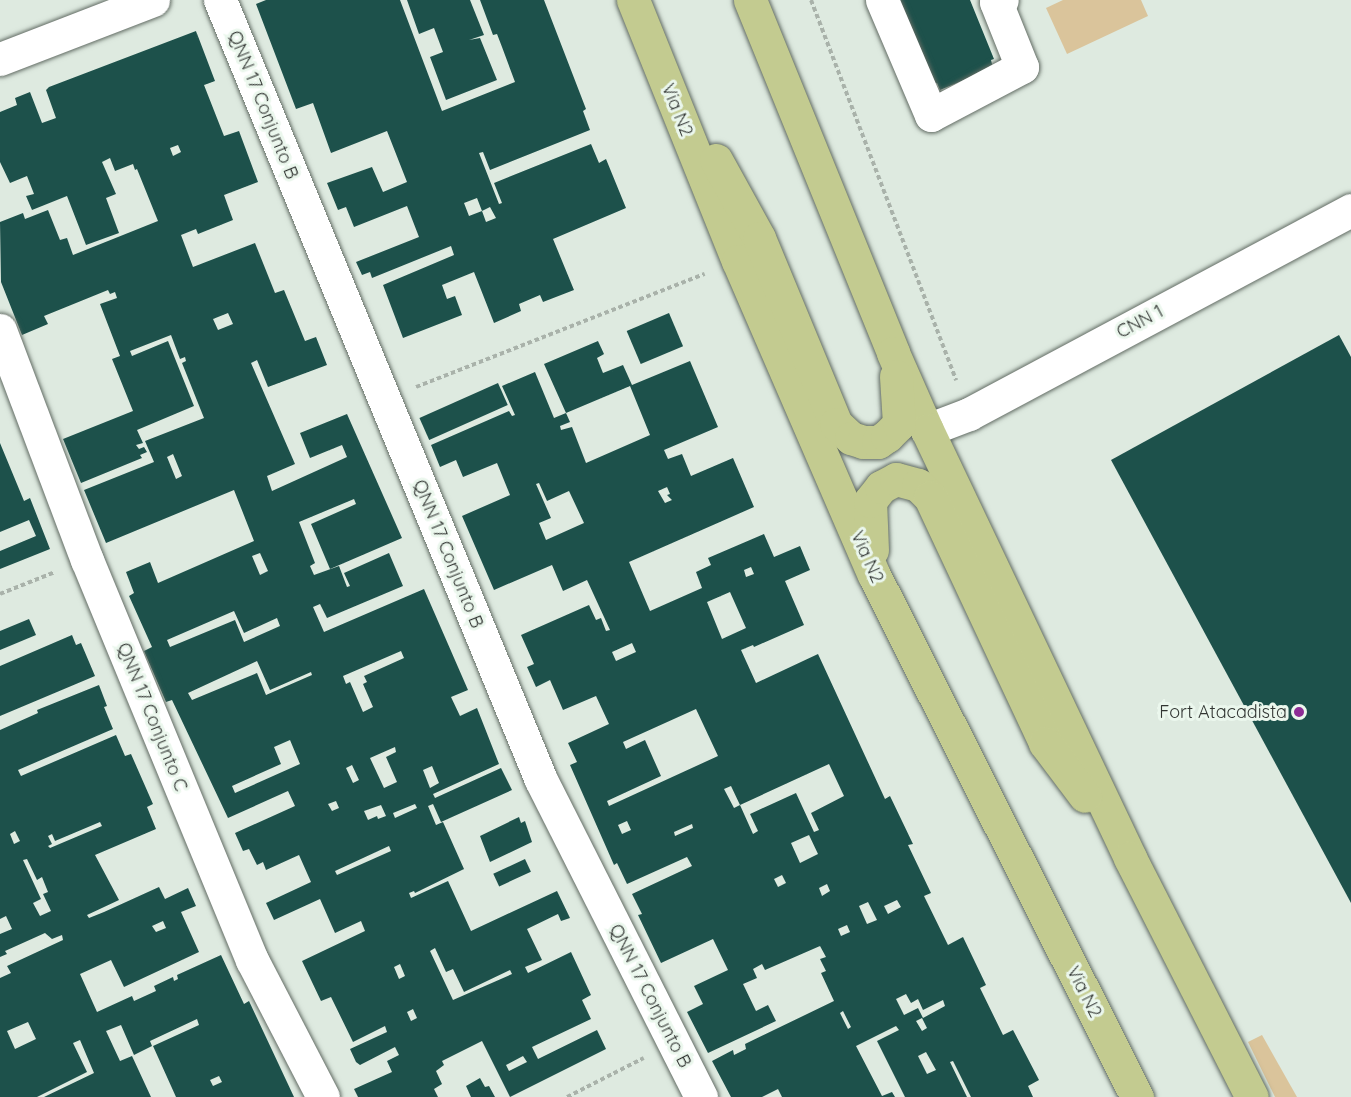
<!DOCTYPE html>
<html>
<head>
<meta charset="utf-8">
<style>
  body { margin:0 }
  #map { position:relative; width:1351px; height:1097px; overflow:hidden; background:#deeae0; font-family:Quicksand,sans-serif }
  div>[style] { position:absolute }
  .green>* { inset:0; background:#dac49b }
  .building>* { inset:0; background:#1d514b; transform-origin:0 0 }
  .path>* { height:4px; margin-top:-2px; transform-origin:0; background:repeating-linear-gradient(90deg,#a9b2aa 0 4.5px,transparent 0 7.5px) }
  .roads { filter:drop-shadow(0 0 2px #626c64) drop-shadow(0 0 2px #626c64) }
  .minor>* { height:33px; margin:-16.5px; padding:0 16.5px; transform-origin:16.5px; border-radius:16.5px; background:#fff }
  .major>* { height:33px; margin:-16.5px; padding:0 16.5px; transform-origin:16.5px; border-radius:16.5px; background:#c3cb90 }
  .dots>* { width:16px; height:16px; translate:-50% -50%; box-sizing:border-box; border:3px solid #ebf7ed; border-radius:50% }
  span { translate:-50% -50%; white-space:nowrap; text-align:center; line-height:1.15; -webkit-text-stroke:6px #ebf7ed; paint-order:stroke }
  .street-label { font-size:18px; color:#313532 }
  .poi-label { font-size:18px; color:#313532 }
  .right { translate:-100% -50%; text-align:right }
</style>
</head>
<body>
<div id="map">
  <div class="green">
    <i style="clip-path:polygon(1063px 0,1141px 0,1148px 16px,1067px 54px,1046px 8px)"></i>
    <i style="clip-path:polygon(1262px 1035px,1297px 1097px,1275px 1097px,1248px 1042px)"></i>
  </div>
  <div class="building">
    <i style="clip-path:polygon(evenodd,266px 0,400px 0,442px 111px,515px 82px,502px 47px,497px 34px,493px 35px,480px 0,544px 0,586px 109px,583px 111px,590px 130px,490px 170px,483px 152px,479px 153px,499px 204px,502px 203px,494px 183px,591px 144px,599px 163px,606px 159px,626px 208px,553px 239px,574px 290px,543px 302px,540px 295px,519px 304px,521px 311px,494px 323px,474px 272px,442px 285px,447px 299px,455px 296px,462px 315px,403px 338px,383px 285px,454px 255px,451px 246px,372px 278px,370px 272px,362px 275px,356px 262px,419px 237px,407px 206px,354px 227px,346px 207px,338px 210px,327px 183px,372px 167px,383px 192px,407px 182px,387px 131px,331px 153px,313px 103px,296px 109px,256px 4px,266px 0,477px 198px,482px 211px,490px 207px,496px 218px,486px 222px,482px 211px,469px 216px,464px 203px,477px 198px)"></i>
    <i style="clip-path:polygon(407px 0,470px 0,484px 35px,469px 40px,480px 38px,497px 80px,446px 100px,430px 57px,443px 52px,434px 28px,419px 34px)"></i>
    <i style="clip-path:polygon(899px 0,970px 0,994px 59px,991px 60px,993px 68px,940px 90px,937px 83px,933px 84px)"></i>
    <i style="clip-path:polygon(evenodd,196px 31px,215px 81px,204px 85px,224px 136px,239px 131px,258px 182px,224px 195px,233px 220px,198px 234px,196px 229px,181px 235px,193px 267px,255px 243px,275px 293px,284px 290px,305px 341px,316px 337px,327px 365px,268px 387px,257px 360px,251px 363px,295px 464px,267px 476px,272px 491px,347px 457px,342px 445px,310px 458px,300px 433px,347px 414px,402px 538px,330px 569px,311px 524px,356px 504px,354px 499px,299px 522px,315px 563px,310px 566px,314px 575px,339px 566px,347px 587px,350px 586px,344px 573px,389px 553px,403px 586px,327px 618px,320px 604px,313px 607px,324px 632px,424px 589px,468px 690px,451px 697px,460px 716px,477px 708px,499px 764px,433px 794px,435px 798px,501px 768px,512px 790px,441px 822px,433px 804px,428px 806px,436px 825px,443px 822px,464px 869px,415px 893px,414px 891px,409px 893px,411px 898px,448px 881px,471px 931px,557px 891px,570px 918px,561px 921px,558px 914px,527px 929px,542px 960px,525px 967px,528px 973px,571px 952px,591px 995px,582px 1000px,591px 1019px,532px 1047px,538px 1059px,597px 1030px,606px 1049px,510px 1097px,482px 1041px,442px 1061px,444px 1065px,436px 1071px,442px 1084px,434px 1089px,438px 1097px,358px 1097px,354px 1089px,392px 1072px,387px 1061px,399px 1055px,395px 1047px,360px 1065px,356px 1062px,350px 1049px,387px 1032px,385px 1026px,353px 1042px,331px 997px,321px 1001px,302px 961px,365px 931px,361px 921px,335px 933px,320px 899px,274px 920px,266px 903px,311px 882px,299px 855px,266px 870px,263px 862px,257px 865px,249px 849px,243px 851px,235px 833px,295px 806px,288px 791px,228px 818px,172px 700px,166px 702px,144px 651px,152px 647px,129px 596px,134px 593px,126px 572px,150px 562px,158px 583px,254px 541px,234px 490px,106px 543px,84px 490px,154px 462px,145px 441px,204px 418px,182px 363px,186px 361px,185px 357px,180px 359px,171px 335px,130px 351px,132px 356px,168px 341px,194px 406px,137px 430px,143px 443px,136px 445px,139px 449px,144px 447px,147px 452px,140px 455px,142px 458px,81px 483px,63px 439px,133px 411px,112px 359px,120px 356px,100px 304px,117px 298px,115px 292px,110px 294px,108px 290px,44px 316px,48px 324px,22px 335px,1px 282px,0 222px,23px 213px,25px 219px,48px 210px,60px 240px,67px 238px,73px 255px,158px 221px,137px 169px,135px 170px,133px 164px,115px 171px,110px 158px,102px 162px,116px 194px,106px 198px,119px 233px,86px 245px,67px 196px,32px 210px,26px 196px,34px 194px,27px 176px,10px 183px,0 162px,0 112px,17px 105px,15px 98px,30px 92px,42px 123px,56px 118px,46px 90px,49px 87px,196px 31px,178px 145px,181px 152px,173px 156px,170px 148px,178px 145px,196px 31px,228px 313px,233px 324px,218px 330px,213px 319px,228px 313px,196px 31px,173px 454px,182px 476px,176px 479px,167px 457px,173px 454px,196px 31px,260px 553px,268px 571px,260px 575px,252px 556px,260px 553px,196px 31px,234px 611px,244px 633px,277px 618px,280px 626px,244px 642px,235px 620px,170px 647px,167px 640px,234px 611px,196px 31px,401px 651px,404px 658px,364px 676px,367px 682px,363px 684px,373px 707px,363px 712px,350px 682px,346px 684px,343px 676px,401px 651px,196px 31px,257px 661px,270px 690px,311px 672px,312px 675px,266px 695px,257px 673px,192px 700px,188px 693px,257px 661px,196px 31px,290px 740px,300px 764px,235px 793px,232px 786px,281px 764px,274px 747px,290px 740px,196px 31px,395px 747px,396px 752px,386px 757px,397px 782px,384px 788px,370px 758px,395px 747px,196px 31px,352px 765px,359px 780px,353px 783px,346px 768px,352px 765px,196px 31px,432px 766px,439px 783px,430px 788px,423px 770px,432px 766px,196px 31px,336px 801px,339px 808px,332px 811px,328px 804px,336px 801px,196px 31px,415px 804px,417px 808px,395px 818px,393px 813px,415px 804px,196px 31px,381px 805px,386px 816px,378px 819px,377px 816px,368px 820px,364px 811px,381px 805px,196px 31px,389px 846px,391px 851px,337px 875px,335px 871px,389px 846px,196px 31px,435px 948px,446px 972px,453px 969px,464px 992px,510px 970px,512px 974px,453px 1000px,430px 951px,435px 948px,196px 31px,400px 964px,405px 976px,399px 979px,394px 967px,400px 964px,196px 31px,413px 1009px,417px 1018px,411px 1021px,407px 1012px,413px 1009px,196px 31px,523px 1056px,527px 1062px,509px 1071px,506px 1065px,523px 1056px)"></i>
    <i style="left:669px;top:313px;width:36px;height:46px;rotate:67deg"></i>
    <i style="clip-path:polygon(1339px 335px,1351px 357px,1351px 903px,1111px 460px)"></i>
    <i style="clip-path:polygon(evenodd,598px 341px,604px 354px,597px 358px,603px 373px,623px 365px,632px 385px,690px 361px,718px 427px,664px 450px,668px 459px,682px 454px,691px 476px,733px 458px,754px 507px,629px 562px,650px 611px,702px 588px,696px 572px,711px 565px,708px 558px,764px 534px,774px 557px,800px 546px,810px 570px,785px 581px,804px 625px,754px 647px,753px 645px,741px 650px,756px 683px,818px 654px,885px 799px,890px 796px,913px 844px,908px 845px,931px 893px,924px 896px,948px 945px,963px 937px,986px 985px,980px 988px,1003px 1035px,1013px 1030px,1039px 1080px,1028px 1086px,1033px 1097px,971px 1097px,953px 1061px,950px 1062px,967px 1097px,905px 1097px,877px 1041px,899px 1030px,896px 1026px,856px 1046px,882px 1096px,892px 1092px,895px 1097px,782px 1097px,778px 1089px,762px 1097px,731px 1097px,712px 1061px,733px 1050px,734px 1055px,746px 1049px,745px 1044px,834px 1001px,821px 973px,826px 971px,820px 959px,826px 957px,820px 946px,765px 970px,762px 964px,753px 969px,757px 978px,743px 984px,756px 1011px,768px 1005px,776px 1021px,708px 1053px,687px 1012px,703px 1004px,694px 986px,728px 970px,713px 939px,661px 963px,638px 915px,642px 914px,632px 894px,692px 866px,687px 857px,627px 884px,617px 863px,614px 865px,570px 765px,577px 762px,568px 743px,609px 724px,596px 696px,563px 710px,550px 680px,536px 687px,527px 667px,534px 664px,521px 635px,589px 605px,596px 620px,601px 618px,606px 631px,610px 630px,587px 580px,563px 591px,552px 565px,494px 590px,462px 516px,510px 495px,497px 463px,463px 477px,456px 460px,440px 467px,431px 445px,509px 411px,512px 416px,515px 415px,502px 386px,535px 372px,554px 418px,566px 413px,570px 422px,560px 426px,561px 430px,572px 427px,586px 463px,650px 435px,630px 386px,566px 413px,544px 364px,598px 341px,539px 483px,547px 501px,569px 491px,584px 523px,546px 540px,539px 523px,551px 518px,536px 484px,539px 483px,598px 341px,667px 487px,670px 494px,667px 495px,672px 500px,665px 503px,658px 491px,667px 487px,598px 341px,751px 567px,754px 574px,746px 577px,744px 570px,751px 567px,598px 341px,730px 592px,746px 628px,722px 639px,707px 602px,730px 592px,598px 341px,632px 643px,636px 652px,616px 661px,612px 652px,632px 643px,598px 341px,696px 709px,718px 756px,609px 806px,607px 801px,661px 776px,645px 740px,626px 749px,623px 742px,696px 709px,598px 341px,829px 764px,844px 796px,811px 813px,819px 830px,814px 832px,796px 793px,750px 814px,758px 831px,753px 834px,740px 805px,829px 764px,598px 341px,731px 786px,740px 805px,734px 808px,724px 789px,731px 786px,598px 341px,627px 821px,631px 830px,622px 834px,618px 825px,627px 821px,598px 341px,692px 824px,693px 828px,675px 836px,674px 832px,692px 824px,598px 341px,809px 835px,818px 854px,800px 863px,791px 843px,809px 835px,598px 341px,782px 875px,786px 883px,778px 887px,774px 879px,782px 875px,598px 341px,827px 884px,830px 891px,822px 896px,819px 888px,827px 884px,598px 341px,897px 900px,901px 907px,888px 914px,884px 906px,897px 900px,598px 341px,868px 902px,877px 920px,867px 924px,859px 906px,868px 902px,598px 341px,847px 925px,850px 932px,841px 936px,838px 929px,847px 925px,598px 341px,906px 994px,911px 1003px,918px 999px,923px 1010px,943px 1000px,945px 1006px,923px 1018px,918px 1008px,904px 1015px,896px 999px,906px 994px,598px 341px,843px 1011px,851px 1027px,848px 1029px,840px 1013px,843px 1011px,598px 341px,922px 1018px,927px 1028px,922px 1031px,916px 1021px,922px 1018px,598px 341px,926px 1052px,936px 1070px,927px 1074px,918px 1056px,926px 1052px)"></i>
    <i style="left:498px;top:383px;width:24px;height:86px;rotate:66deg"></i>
    <i style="clip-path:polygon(0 443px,24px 501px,30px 498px,50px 549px,0 569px,0 551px,36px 536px,29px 520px,0 532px)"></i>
    <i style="clip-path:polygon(29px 619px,36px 635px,0 650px,0 631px)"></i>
    <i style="clip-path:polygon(72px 635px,76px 645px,81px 643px,95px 676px,0 716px,0 666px)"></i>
    <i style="clip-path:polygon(evenodd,99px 685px,107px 706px,104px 707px,113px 729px,18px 770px,21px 776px,116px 735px,125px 756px,131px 754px,153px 804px,147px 807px,156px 829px,95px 855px,119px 900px,87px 915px,89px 918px,104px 912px,159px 887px,165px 899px,188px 888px,196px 906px,181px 912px,199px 952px,124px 987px,111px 960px,80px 974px,97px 1012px,132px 996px,134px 1001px,156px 991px,154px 986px,173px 977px,174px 981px,178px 979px,177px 975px,221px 955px,244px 1004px,249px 1001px,294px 1097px,176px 1097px,153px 1046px,199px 1025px,197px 1019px,150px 1041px,152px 1046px,134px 1055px,121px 1025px,106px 1031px,120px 1061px,132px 1056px,151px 1097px,44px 1097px,94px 1073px,80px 1040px,73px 1043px,87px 1072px,37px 1097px,0 1097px,0 978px,11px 973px,7px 966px,63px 940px,62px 935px,52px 939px,45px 933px,5px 951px,7px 954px,0 957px,0 934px,12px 929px,6px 916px,0 919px,0 730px,38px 713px,37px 710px,99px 685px,100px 822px,102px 826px,50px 848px,48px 846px,52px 844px,48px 836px,52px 834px,55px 841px,100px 822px,99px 685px,15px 831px,20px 841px,14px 844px,10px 834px,15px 831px,99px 685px,27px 859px,37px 880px,42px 877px,48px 892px,43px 894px,51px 911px,40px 916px,33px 903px,41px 899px,23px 860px,27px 859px,99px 685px,163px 921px,166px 928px,156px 932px,152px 926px,163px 921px,99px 685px,28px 1022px,36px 1039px,15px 1049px,7px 1031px,28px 1022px,99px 685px,219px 1076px,222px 1082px,213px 1086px,210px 1080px,219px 1076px)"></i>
    <i style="clip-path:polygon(519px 817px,521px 823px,525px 821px,532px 842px,490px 862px,480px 836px)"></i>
    <i style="left:525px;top:859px;width:14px;height:35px;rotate:65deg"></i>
    <i style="clip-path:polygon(480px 1078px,485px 1087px,489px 1086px,495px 1097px,471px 1097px,466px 1086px)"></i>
  </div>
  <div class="path">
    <i style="left:811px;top:0;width:407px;rotate:69.1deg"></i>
    <i style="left:416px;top:387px;width:310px;rotate:-21.4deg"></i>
    <i style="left:0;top:594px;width:59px;rotate:-21.8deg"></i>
    <i style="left:567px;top:1097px;width:86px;rotate:-26.9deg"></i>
  </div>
  <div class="roads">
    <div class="minor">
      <i style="left:220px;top:0;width:843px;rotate:67.63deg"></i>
      <i style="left:541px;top:780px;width:355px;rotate:63.2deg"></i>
      <i style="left:882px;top:0;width:125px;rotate:66.9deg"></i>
      <i style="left:931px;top:115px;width:103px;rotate:-27.8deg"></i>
      <i style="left:1022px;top:67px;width:70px;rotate:-111.8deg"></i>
      <i style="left:996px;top:2px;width:6px;rotate:-18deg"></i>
      <i style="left:0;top:59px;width:164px;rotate:-21.1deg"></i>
      <i style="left:0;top:330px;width:246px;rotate:69.3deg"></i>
      <i style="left:87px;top:560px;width:433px;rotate:67.6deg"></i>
      <i style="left:252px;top:960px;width:154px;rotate:62.6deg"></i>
      <i style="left:927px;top:430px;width:45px;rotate:-20.9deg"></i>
      <i style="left:969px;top:414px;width:433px;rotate:-28.1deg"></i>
    </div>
    <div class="major">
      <i style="left:633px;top:0;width:281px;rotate:68.1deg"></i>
      <i style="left:738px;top:261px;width:342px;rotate:66.6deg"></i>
      <i style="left:874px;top:575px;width:585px;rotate:63.26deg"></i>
      <i style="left:750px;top:0;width:381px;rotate:67.9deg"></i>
      <i style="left:893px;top:353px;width:84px;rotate:66.2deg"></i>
      <i style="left:927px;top:430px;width:474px;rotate:64.6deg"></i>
      <i style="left:1130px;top:858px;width:268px;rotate:63deg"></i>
      <i style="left:716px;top:160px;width:89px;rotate:61.1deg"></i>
      <i style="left:759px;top:238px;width:201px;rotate:67.5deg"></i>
      <i style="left:836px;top:424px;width:21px;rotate:43deg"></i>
      <i style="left:851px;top:438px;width:13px;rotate:18deg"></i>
      <i style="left:863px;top:442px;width:15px"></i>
      <i style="left:878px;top:442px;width:11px;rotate:-34deg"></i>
      <i style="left:887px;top:436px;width:17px;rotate:-45deg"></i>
      <i style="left:899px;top:424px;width:48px;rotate:-93.6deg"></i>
      <i style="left:872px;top:550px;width:49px;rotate:-92.3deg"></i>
      <i style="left:870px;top:501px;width:18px;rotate:-52deg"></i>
      <i style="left:881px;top:487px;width:17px;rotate:-28deg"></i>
      <i style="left:896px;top:479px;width:23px;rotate:15deg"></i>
      <i style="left:918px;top:485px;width:17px;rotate:45deg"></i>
      <i style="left:930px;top:497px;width:272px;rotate:64.9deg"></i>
      <i style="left:1045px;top:743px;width:66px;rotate:53deg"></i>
    </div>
  </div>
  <div class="dots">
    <i style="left:1299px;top:712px;background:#8d2c95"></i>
  </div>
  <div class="street-label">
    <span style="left:263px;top:105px;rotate:68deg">QNN 17 Conjunto B</span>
    <span style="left:677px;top:110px;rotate:68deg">Via N2</span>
    <span style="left:1140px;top:322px;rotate:-28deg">CNN 1</span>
    <span style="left:448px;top:554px;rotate:68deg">QNN 17 Conjunto B</span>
    <span style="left:867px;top:557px;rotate:66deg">Via N2</span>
    <span style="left:152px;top:717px;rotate:68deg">QNN 17 Conjunto C</span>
    <span style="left:1084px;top:992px;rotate:63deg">Via N2</span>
    <span style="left:650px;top:996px;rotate:63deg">QNN 17 Conjunto B</span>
  </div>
  <div class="poi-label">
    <span class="right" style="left:1287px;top:712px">Fort Atacadista</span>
  </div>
</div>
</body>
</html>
